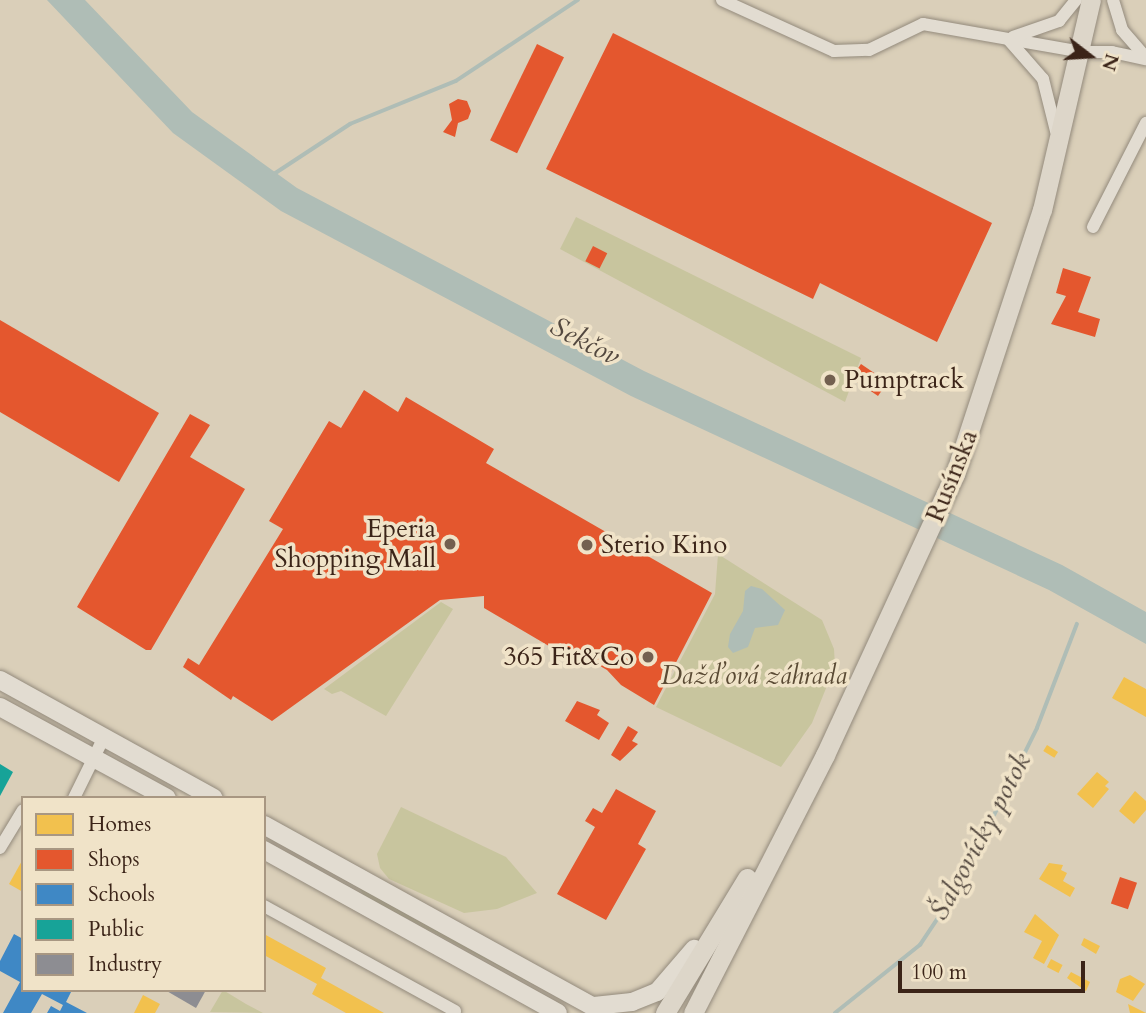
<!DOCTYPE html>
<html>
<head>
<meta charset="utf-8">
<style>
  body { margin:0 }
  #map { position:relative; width:1146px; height:1013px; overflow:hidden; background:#dacfb9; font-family:Cardo,serif }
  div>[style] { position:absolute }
  .green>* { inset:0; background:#c8c59e }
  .water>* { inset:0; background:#afbdb6 }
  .homes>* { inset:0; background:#f2c14e; transform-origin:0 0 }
  .shops>* { inset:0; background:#e4572e; transform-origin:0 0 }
  .schools>* { inset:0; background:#3f88c5 }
  .public>* { inset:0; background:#17a398 }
  .industry>* { inset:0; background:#8d8d92 }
  .stream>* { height:3.5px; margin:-1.75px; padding:0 1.75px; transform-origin:1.75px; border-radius:1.75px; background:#afbdb6 }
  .roads { filter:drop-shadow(0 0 2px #938a7c) drop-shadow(0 0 2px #938a7c) }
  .street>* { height:12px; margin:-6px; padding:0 6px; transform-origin:6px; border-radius:6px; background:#e2dcd1 }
  .secondary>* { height:18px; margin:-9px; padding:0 9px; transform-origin:9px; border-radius:9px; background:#e2dcd1 }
  .primary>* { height:19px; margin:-9.5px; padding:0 9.5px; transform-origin:9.5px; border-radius:9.5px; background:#ddd6c9 }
  .dots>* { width:19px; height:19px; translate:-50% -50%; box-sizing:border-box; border:4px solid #f0e3c8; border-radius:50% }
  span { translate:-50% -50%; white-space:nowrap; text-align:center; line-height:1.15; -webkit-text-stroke:7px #f0e3c8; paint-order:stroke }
  .poi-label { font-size:26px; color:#3b2418 }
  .left { translate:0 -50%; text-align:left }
  .right { translate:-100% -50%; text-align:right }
  .street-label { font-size:26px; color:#3b2418 }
  .park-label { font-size:26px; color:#5a4a34; font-style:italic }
  .water-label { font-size:28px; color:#53483f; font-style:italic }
  .legend { position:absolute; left:21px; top:796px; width:245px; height:196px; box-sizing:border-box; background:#f0e3c8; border:2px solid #a89782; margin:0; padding:9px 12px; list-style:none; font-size:21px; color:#3b2418 }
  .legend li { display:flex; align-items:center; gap:14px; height:35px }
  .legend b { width:35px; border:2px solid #a89782 }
  .north { position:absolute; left:1055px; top:21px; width:70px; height:70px; -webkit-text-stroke:5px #f0e3c8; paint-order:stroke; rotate:107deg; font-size:19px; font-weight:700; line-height:28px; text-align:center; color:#3b2418 }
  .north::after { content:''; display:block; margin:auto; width:24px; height:32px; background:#3b2418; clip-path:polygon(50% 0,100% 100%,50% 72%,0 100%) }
  .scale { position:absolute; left:898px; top:961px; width:187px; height:32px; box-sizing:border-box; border:4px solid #3b2418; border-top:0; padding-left:9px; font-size:21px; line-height:24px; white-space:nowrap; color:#3b2418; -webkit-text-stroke:5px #f0e3c8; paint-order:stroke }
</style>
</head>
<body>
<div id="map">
  <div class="green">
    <i style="clip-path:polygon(576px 217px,861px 358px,845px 402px,560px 249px)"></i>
    <i style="clip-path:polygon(718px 554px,822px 620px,834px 649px,835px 666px,812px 723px,781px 767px,656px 707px,715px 594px)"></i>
    <i style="clip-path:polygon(441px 602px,453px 609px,386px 716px,341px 691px,332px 694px,324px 689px)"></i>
    <i style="clip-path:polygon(401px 807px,506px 857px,537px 893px,497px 909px,464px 913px,389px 879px,380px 868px,377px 854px)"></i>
    <i style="clip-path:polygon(358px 886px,588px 1013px,364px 896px)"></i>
    <i style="clip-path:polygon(223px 990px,246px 1004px,263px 1013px,210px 1012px)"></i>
  </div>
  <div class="water">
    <i style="clip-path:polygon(47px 0,85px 0,192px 112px,297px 188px,644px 371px,1062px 565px,1146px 612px,1146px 644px,1049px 590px,631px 396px,281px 211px,173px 133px)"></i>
    <i style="clip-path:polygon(751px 586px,762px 589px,785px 610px,778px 625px,755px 628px,748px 647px,733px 653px,728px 647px,730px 634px,743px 611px,745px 591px)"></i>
  </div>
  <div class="homes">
    <i style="clip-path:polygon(1124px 677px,1146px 689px,1146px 717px,1112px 698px)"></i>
    <i style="left:1047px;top:745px;width:13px;height:7px;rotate:32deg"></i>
    <i style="clip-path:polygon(1097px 772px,1109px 782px,1105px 786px,1109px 789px,1093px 808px,1077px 794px)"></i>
    <i style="clip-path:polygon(1135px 791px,1146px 801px,1146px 810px,1134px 824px,1119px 811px)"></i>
    <i style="clip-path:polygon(23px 859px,23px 892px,9px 884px)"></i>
    <i style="clip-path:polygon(1049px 863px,1063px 865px,1061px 870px,1067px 873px,1063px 881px,1075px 888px,1070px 897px,1039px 879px)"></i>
    <i style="clip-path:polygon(1035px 914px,1059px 935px,1044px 964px,1033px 958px,1042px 941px,1024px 932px)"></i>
    <i style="clip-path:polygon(264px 934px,326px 968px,321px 978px,384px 1013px,346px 1013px,312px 994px,317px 984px,264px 955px)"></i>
    <i style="clip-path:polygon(1084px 938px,1100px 946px,1096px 954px,1081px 945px)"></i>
    <i style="left:1051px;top:959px;width:13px;height:9px;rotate:27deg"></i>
    <i style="clip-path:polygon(1071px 972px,1090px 982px,1086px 991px,1067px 978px)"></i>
    <i style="clip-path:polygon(1130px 975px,1145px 984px,1133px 1001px,1116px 992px,1120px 979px)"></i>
    <i style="clip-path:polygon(143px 995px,160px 1004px,155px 1013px,134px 1013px)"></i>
    <i style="clip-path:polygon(1128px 1004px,1146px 1013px,1130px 1013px)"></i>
  </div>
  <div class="shops">
    <i style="clip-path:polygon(613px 33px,992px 223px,937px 342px,820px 283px,813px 299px,546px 169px)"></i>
    <i style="left:537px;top:44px;width:30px;height:107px;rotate:26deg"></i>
    <i style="clip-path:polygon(458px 99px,467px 101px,471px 111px,468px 119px,458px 123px,455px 137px,443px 132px,452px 120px,449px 104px)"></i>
    <i style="left:593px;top:246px;width:16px;height:17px;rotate:27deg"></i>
    <i style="clip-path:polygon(1063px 268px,1091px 277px,1078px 312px,1100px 319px,1095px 337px,1051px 324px,1066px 296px,1056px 293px)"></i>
    <i style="clip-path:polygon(0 320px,159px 413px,119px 482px,0 412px)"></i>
    <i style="left:861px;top:364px;width:32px;height:17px;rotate:34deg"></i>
    <i style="clip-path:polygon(364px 390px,398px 412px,406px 397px,494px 449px,486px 463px,712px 593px,654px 705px,621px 685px,607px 670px,560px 643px,554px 649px,484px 608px,484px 596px,440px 600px,272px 721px,233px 696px,231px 700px,183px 667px,188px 658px,199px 665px,283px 529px,269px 521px,329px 421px,341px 428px)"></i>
    <i style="clip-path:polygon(190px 414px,210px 425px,190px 457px,245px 489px,151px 650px,146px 650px,77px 607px)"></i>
    <i style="clip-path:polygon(577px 701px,600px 710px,597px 715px,609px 723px,599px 740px,565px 721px)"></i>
    <i style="clip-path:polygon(628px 726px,638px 732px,632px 741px,638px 744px,620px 761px,611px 755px)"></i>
    <i style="clip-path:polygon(616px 789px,656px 811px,638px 844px,646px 849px,606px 920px,557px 894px,595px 827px,585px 821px,593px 808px,602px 813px)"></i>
    <i style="left:1120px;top:877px;width:18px;height:28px;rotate:19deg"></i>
  </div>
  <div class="schools">
    <i style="clip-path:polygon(14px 934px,23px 939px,23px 990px,72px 990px,66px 1002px,87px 1013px,47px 1013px,51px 1006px,60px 1011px,63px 1005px,42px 994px,31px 1013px,3px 1013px,20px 982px,0 971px,0 961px)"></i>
  </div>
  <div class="public">
    <i style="clip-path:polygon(0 764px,13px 772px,0 796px)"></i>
  </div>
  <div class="industry">
    <i style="clip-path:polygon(165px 990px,206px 990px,196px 1008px)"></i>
  </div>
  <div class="stream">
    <i style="left:274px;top:174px;width:91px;rotate:-33.3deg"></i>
    <i style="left:350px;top:124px;width:114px;rotate:-22.1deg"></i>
    <i style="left:456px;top:81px;width:146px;rotate:-33.6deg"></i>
    <i style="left:835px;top:1013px;width:109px;rotate:-38.7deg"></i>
    <i style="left:920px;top:945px;width:69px;rotate:-56.3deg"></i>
    <i style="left:958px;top:888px;width:178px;rotate:-63.7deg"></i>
    <i style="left:1037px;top:728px;width:111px;rotate:-69deg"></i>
  </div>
  <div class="roads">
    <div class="street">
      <i style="left:722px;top:0;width:123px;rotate:24.5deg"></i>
      <i style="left:834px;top:51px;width:35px;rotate:-2deg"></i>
      <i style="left:869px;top:50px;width:60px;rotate:-25.7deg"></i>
      <i style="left:923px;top:24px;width:161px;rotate:10deg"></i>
      <i style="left:1082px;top:52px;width:30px"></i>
      <i style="left:1112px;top:52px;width:35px;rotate:12deg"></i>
      <i style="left:1113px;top:0;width:31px;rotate:73deg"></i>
      <i style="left:1122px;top:30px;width:37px;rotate:49deg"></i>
      <i style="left:1013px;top:37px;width:49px;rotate:-19.2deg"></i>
      <i style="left:1059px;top:21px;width:27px;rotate:-51deg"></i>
      <i style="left:1008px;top:39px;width:53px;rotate:48.8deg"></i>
      <i style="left:1043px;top:79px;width:54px;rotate:76deg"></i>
      <i style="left:1093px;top:227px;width:117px;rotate:-63deg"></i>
      <i style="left:74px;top:798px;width:68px;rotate:-63.8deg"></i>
      <i style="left:0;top:848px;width:44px;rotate:-58.8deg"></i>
      <i style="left:264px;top:906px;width:218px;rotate:28.8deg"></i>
    </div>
    <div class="secondary">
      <i style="left:0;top:680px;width:244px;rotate:28.9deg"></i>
      <i style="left:0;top:707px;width:190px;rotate:28.6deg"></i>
      <i style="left:264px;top:825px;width:389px;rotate:28.9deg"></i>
      <i style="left:264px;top:850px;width:336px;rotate:29deg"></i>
      <i style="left:594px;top:1006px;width:38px;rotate:-6deg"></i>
      <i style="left:632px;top:1002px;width:27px;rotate:-22deg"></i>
      <i style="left:657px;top:992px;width:57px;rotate:-49.3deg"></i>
    </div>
    <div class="primary">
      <i style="left:665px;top:1013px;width:158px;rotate:-58.7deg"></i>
      <i style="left:693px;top:1013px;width:290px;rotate:-62.9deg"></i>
      <i style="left:825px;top:755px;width:310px;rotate:-65.2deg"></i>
      <i style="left:955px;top:474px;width:278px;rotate:-71.8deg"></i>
      <i style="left:1042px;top:210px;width:216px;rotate:-76.9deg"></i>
    </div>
  </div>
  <div class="dots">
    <i style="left:830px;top:380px;background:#736050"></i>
    <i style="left:450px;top:544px;background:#736050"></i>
    <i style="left:587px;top:545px;background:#736050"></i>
    <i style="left:648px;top:657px;background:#736050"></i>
  </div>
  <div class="poi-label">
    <span class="left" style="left:844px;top:380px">Pumptrack</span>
    <span class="right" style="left:436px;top:544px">Eperia<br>Shopping Mall</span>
    <span class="left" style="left:601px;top:545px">Sterio Kino</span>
    <span class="right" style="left:634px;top:657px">365 Fit&amp;Co</span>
  </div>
  <div class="street-label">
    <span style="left:952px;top:476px;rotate:-68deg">Rusínska</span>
  </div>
  <div class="park-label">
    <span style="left:754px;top:676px">Dažďová záhrada</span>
  </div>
  <div class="water-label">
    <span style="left:585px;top:341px;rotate:27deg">Sekčov</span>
    <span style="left:980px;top:836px;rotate:-62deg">Šalgovícky potok</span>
  </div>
  <ul class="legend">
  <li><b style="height:19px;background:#f2c14e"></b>Homes</li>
  <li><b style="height:19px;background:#e4572e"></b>Shops</li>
  <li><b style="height:19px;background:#3f88c5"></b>Schools</li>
  <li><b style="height:19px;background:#17a398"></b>Public</li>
  <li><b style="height:19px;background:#8d8d92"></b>Industry</li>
  </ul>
  <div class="north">N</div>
  <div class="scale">100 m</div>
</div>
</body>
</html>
